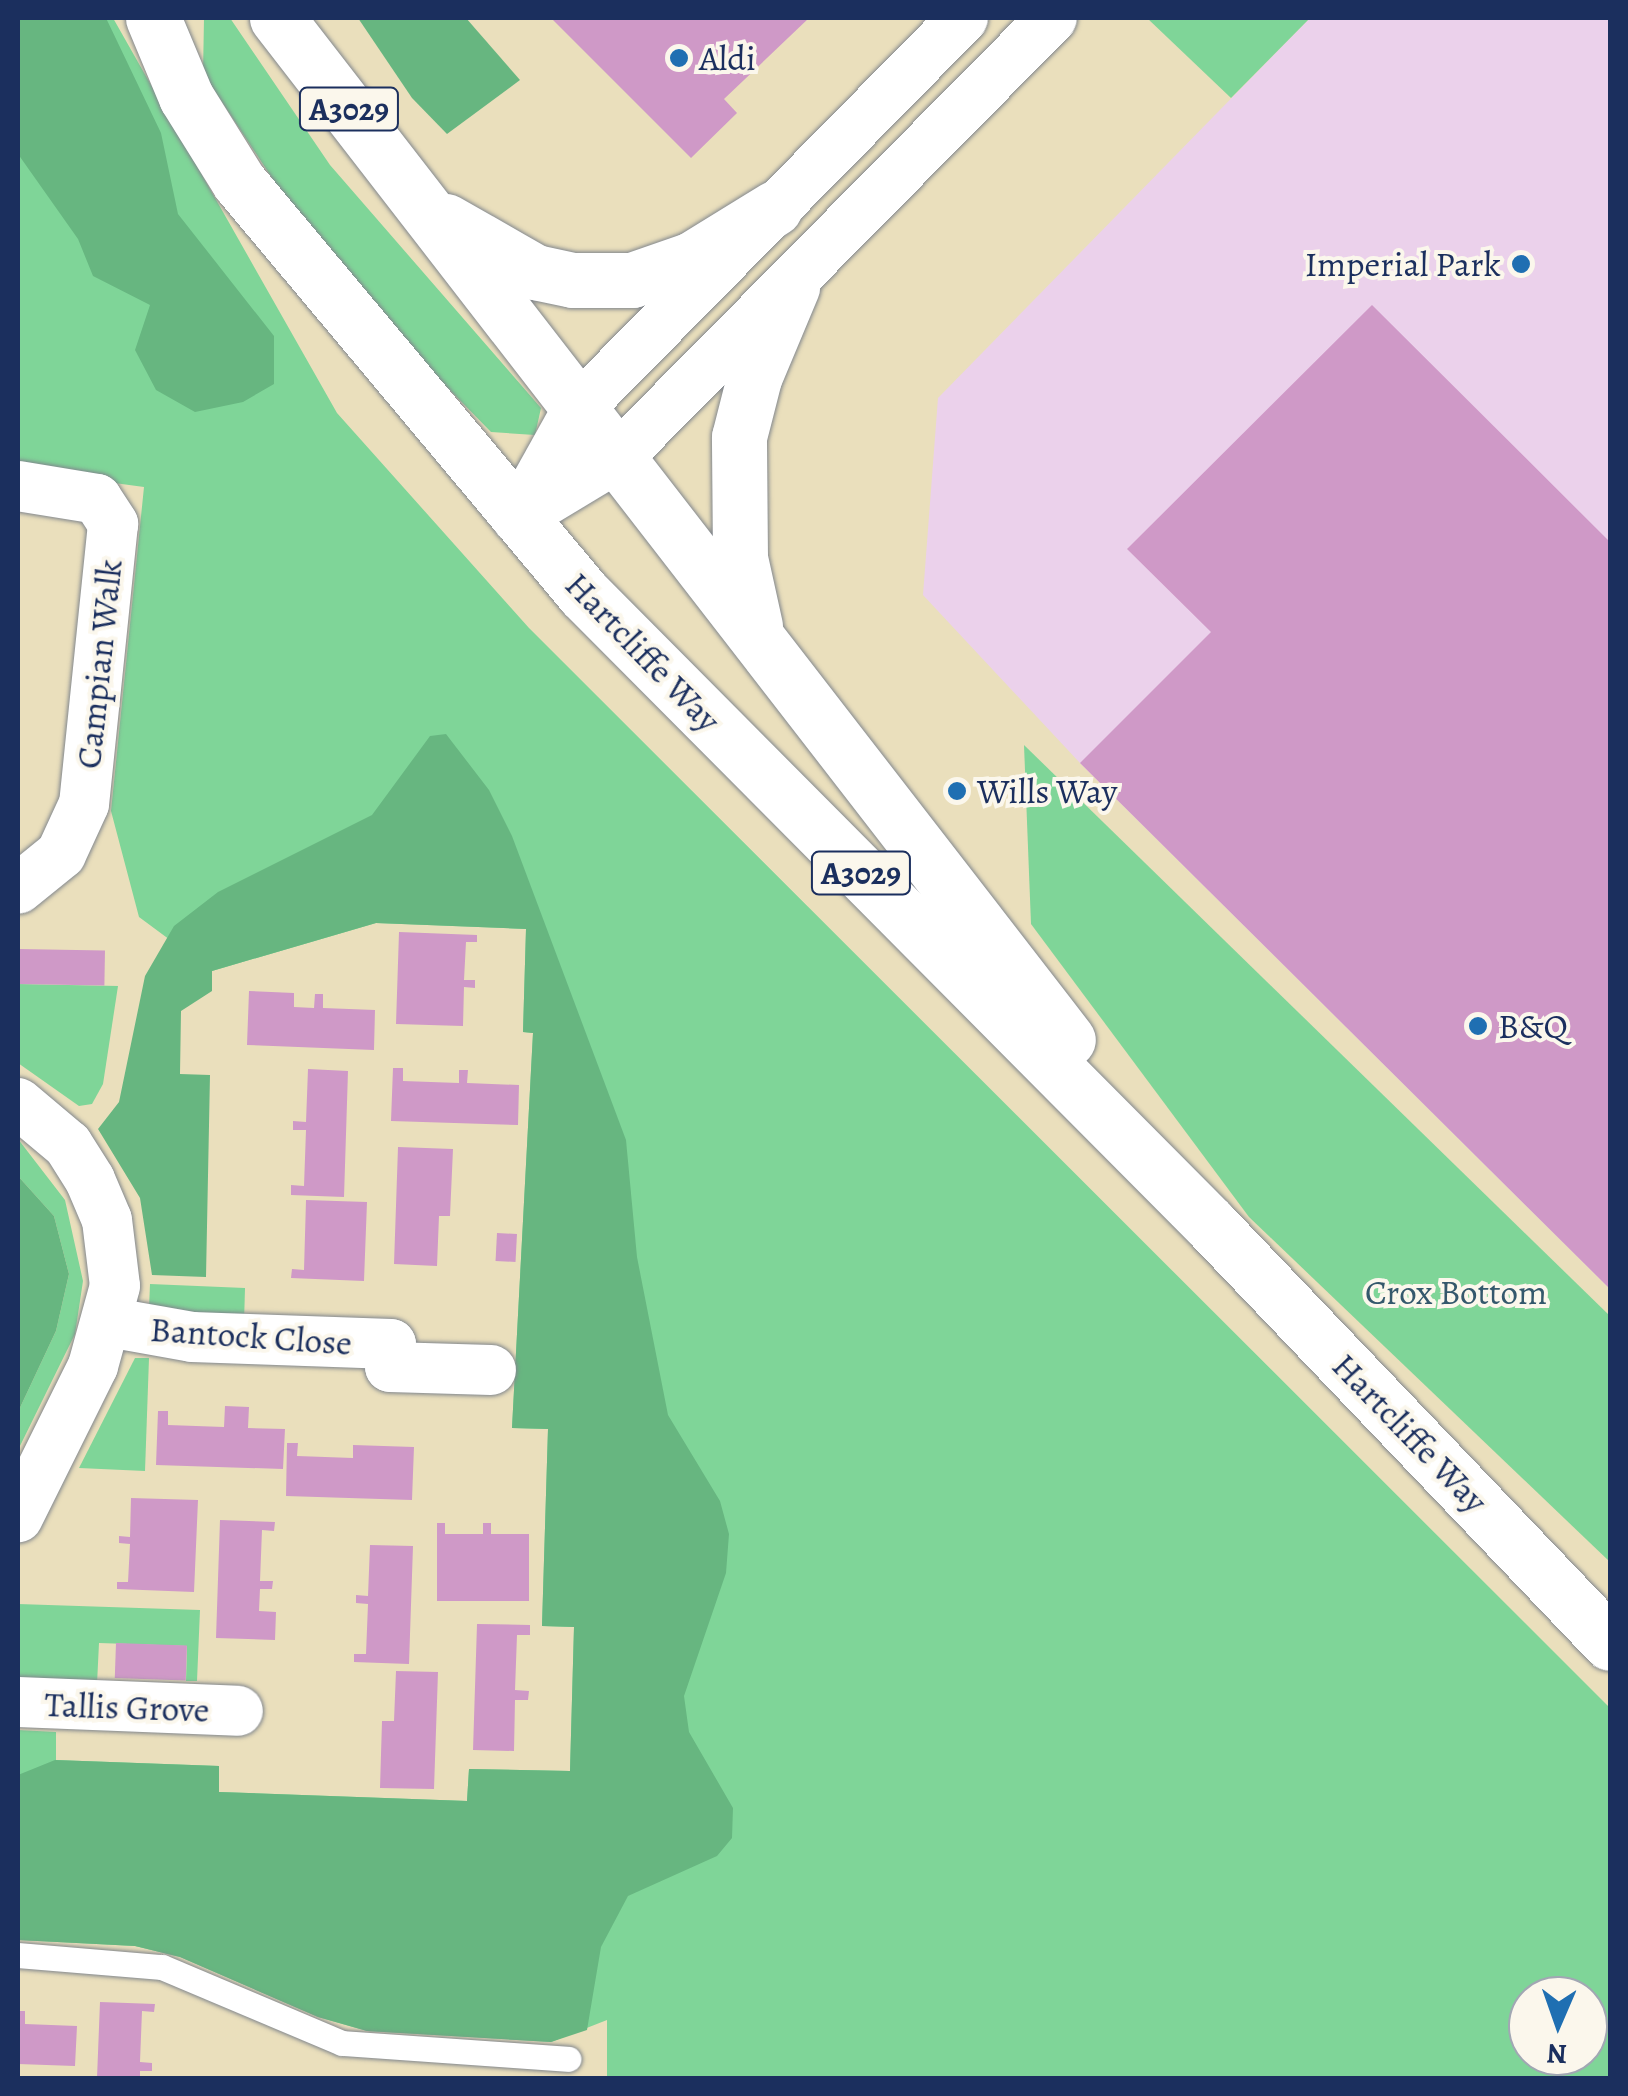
<!DOCTYPE html>
<html>
<head>
<meta charset="utf-8">
<style>
  body { margin:0 }
  #map { position:relative; width:1628px; height:2096px; overflow:hidden; background:#eadfbc; font-family:Alegreya,serif }
  div>[style] { position:absolute }
  .built>* { inset:0; background:#ebd1eb }
  .green>* { inset:0; background:#7fd598 }
  .forest>* { inset:0; background:#67b680 }
  .building>* { inset:0; background:#cf99c7; transform-origin:0 0 }
  .roads { filter:drop-shadow(0 0 2px #82878d) drop-shadow(0 0 2px #82878d) }
  .service>* { height:25px; margin:-12.5px; padding:0 12.5px; transform-origin:12.5px; border-radius:12.5px; background:#fff }
  .minor>* { height:50px; margin:-25px; padding:0 25px; transform-origin:25px; border-radius:25px; background:#fff }
  .trunk>* { height:55px; margin:-27.5px; padding:0 27.5px; transform-origin:27.5px; border-radius:27.5px; background:#fff }
  .dots>* { width:28px; height:28px; translate:-50% -50%; box-sizing:border-box; border:5px solid #fbf7ec; border-radius:50% }
  span { translate:-50% -50%; white-space:nowrap; text-align:center; line-height:1.15; -webkit-text-stroke:8px #fbf7ec; paint-order:stroke }
  .shield-label span { padding:2px 8px; background:#fbf7ec; border:2px solid; border-radius:8px; -webkit-text-stroke-width:0 }
  .shield-label { font-size:32px; color:#1b2f5e; font-weight:700 }
  .poi-label { font-size:35px; color:#1b2f5e }
  .left { translate:0 -50%; text-align:left }
  .right { translate:-100% -50%; text-align:right }
  .street-label { font-size:35px; color:#1b2f5e }
  .park-label { font-size:35px; color:#34586c }
  .frame { position:absolute; inset:0; border:20px solid #1b2f5e; pointer-events:none }
  .north { position:absolute; left:1508px; top:1976px; width:100px; height:100px; box-sizing:border-box; background:#fbf7ec; border:2px solid #a1a7b3; border-radius:50%; rotate:182deg; font-size:28px; font-weight:700; line-height:40px; text-align:center; color:#1b2f5e }
  .north::after { content:''; display:block; margin:auto; width:35px; height:45px; background:#1f6fb2; clip-path:polygon(50% 0,100% 100%,50% 72%,0 100%) }
</style>
</head>
<body>
<div id="map">
  <div class="built">
    <i style="clip-path:polygon(1310px 18px,1610px 18px,1610px 1289px,1080px 763px,923px 595px,938px 398px)"></i>
  </div>
  <div class="green">
    <i style="clip-path:polygon(evenodd,18px 18px,113px 18px,337px 413px,529px 628px,1610px 1708px,1610px 2078px,607px 2078px,607px 2020px,551px 2042px,367px 2031px,318px 2017px,180px 1957px,135px 1946px,18px 1940px,18px 1730px,56px 1732px,56px 1760px,219px 1766px,219px 1792px,467px 1801px,469px 1769px,570px 1771px,574px 1627px,542px 1626px,548px 1429px,512px 1428px,533px 1033px,523px 1032px,526px 929px,376px 923px,212px 971px,139px 917px,111px 811px,144px 487px,18px 470px,18px 18px,1528px 1996px,1588px 1996px,1588px 2056px,1528px 2056px,1528px 1996px)"></i>
    <i style="clip-path:polygon(204px 18px,230px 18px,330px 165px,541px 408px,535px 435px,491px 432px,397px 336px,297px 216px,203px 73px)"></i>
    <i style="clip-path:polygon(1147px 18px,1310px 18px,1231px 98px)"></i>
    <i style="clip-path:polygon(1024px 745px,1610px 1316px,1610px 1562px,1249px 1217px,1031px 924px)"></i>
    <i style="clip-path:polygon(18px 984px,118px 986px,103px 1084px,92px 1104px,79px 1106px,18px 1063px)"></i>
    <i style="clip-path:polygon(18px 1139px,65px 1200px,83px 1281px,75px 1334px,18px 1450px,18px 1412px,56px 1331px,69px 1274px,54px 1216px,18px 1176px)"></i>
    <i style="clip-path:polygon(150px 1284px,245px 1288px,244px 1323px,149px 1309px)"></i>
    <i style="clip-path:polygon(135px 1358px,149px 1358px,145px 1471px,79px 1468px)"></i>
    <i style="clip-path:polygon(18px 1604px,200px 1610px,197px 1681px,186px 1681px,187px 1646px,99px 1643px,97px 1684px,18px 1678px)"></i>
  </div>
  <div class="forest">
    <i style="clip-path:polygon(18px 18px,106px 18px,161px 133px,178px 214px,274px 336px,274px 384px,243px 402px,195px 412px,156px 390px,135px 350px,150px 305px,93px 276px,78px 239px,18px 154px)"></i>
    <i style="clip-path:polygon(358px 18px,466px 18px,520px 80px,447px 134px,412px 98px)"></i>
    <i style="clip-path:polygon(446px 734px,489px 790px,512px 836px,626px 1140px,637px 1257px,668px 1415px,720px 1501px,729px 1534px,726px 1573px,684px 1696px,689px 1732px,733px 1808px,732px 1838px,717px 1856px,628px 1896px,601px 1947px,587px 2030px,551px 2042px,367px 2031px,318px 2017px,180px 1957px,135px 1946px,18px 1940px,18px 1775px,55px 1760px,219px 1766px,219px 1792px,467px 1801px,469px 1769px,570px 1771px,574px 1627px,542px 1626px,548px 1429px,512px 1428px,533px 1033px,523px 1032px,526px 929px,376px 923px,212px 971px,212px 991px,181px 1011px,180px 1074px,210px 1075px,206px 1277px,152px 1275px,140px 1198px,98px 1129px,119px 1102px,145px 976px,174px 926px,218px 892px,372px 815px,430px 736px)"></i>
    <i style="clip-path:polygon(18px 1176px,54px 1216px,69px 1274px,56px 1331px,18px 1412px)"></i>
  </div>
  <div class="building">
    <i style="clip-path:polygon(551px 18px,809px 18px,724px 99px,737px 113px,691px 158px)"></i>
    <i style="clip-path:polygon(1372px 305px,1610px 542px,1610px 1289px,1080px 763px,1211px 632px,1127px 549px)"></i>
    <i style="clip-path:polygon(399px 932px,477px 935px,477px 942px,466px 942px,464px 980px,475px 980px,475px 988px,464px 987px,463px 1026px,396px 1024px)"></i>
    <i style="left:18px;top:949px;width:87px;height:35px;rotate:1deg"></i>
    <i style="clip-path:polygon(249px 991px,294px 993px,294px 1007px,314px 1008px,315px 994px,323px 994px,323px 1008px,375px 1010px,374px 1050px,247px 1045px)"></i>
    <i style="clip-path:polygon(393px 1068px,403px 1068px,403px 1081px,459px 1083px,459px 1070px,468px 1070px,467px 1083px,519px 1085px,518px 1125px,391px 1121px)"></i>
    <i style="clip-path:polygon(308px 1069px,348px 1071px,344px 1197px,291px 1195px,291px 1185px,304px 1186px,306px 1130px,293px 1130px,293px 1121px,306px 1122px)"></i>
    <i style="clip-path:polygon(398px 1147px,453px 1149px,450px 1216px,439px 1216px,437px 1266px,394px 1264px)"></i>
    <i style="clip-path:polygon(306px 1200px,367px 1202px,364px 1281px,291px 1278px,292px 1269px,304px 1270px)"></i>
    <i style="left:497px;top:1233px;width:20px;height:28px;rotate:3deg"></i>
    <i style="clip-path:polygon(225px 1406px,249px 1407px,248px 1428px,285px 1429px,283px 1469px,156px 1465px,158px 1411px,168px 1411px,168px 1425px,224px 1427px)"></i>
    <i style="clip-path:polygon(287px 1443px,298px 1443px,297px 1456px,353px 1458px,353px 1445px,414px 1447px,412px 1500px,286px 1496px)"></i>
    <i style="clip-path:polygon(131px 1498px,198px 1500px,194px 1592px,117px 1589px,117px 1582px,128px 1582px,130px 1544px,119px 1543px,119px 1536px,130px 1537px)"></i>
    <i style="clip-path:polygon(220px 1520px,275px 1522px,274px 1531px,262px 1530px,260px 1581px,273px 1581px,272px 1589px,260px 1589px,259px 1611px,276px 1612px,275px 1640px,216px 1638px)"></i>
    <i style="clip-path:polygon(437px 1523px,445px 1523px,445px 1534px,483px 1534px,483px 1523px,491px 1523px,491px 1534px,529px 1534px,529px 1601px,437px 1601px)"></i>
    <i style="clip-path:polygon(370px 1545px,413px 1546px,409px 1664px,354px 1662px,354px 1654px,366px 1654px,368px 1604px,356px 1603px,356px 1595px,368px 1596px)"></i>
    <i style="clip-path:polygon(477px 1624px,530px 1625px,530px 1635px,517px 1635px,515px 1690px,529px 1691px,528px 1700px,515px 1700px,514px 1751px,473px 1750px)"></i>
    <i style="left:116px;top:1643px;width:71px;height:35px;rotate:2deg"></i>
    <i style="clip-path:polygon(396px 1671px,438px 1672px,434px 1789px,380px 1788px,382px 1721px,394px 1721px)"></i>
    <i style="clip-path:polygon(100px 2002px,155px 2004px,154px 2012px,142px 2011px,140px 2062px,152px 2063px,152px 2071px,140px 2071px,140px 2078px,97px 2078px)"></i>
    <i style="clip-path:polygon(18px 2011px,25px 2011px,25px 2024px,77px 2026px,75px 2066px,18px 2064px)"></i>
  </div>
  <div class="roads">
    <div class="service">
      <i style="left:18px;top:1955px;width:144px;rotate:4.8deg"></i>
      <i style="left:162px;top:1967px;width:195px;rotate:22.9deg"></i>
      <i style="left:342px;top:2043px;width:227px;rotate:4deg"></i>
    </div>
    <div class="minor">
      <i style="left:18px;top:486px;width:80px;rotate:9.3deg"></i>
      <i style="left:97px;top:499px;width:30px;rotate:57deg"></i>
      <i style="left:113px;top:524px;width:281px;rotate:95.9deg"></i>
      <i style="left:84px;top:804px;width:55px;rotate:114.7deg"></i>
      <i style="left:61px;top:854px;width:55px;rotate:140.9deg"></i>
      <i style="left:517px;top:518px;width:118px;rotate:-31.1deg"></i>
      <i style="left:618px;top:457px;width:617px;rotate:-45.33deg"></i>
      <i style="left:517px;top:518px;width:124px;rotate:-60.9deg"></i>
      <i style="left:577px;top:410px;width:550px;rotate:-45.44deg"></i>
      <i style="left:18px;top:1103px;width:65px;rotate:40deg"></i>
      <i style="left:68px;top:1145px;width:41px;rotate:57.8deg"></i>
      <i style="left:90px;top:1180px;width:43px;rotate:67deg"></i>
      <i style="left:107px;top:1220px;width:66px;rotate:83.1deg"></i>
      <i style="left:115px;top:1286px;width:83px;rotate:105.4deg"></i>
      <i style="left:93px;top:1366px;width:169px;rotate:116.4deg"></i>
      <i style="left:108px;top:1322px;width:85px;rotate:10.1deg"></i>
      <i style="left:192px;top:1337px;width:199px;rotate:2deg"></i>
      <i style="left:391px;top:1344px;width:23px;rotate:92deg"></i>
      <i style="left:390px;top:1367px;width:101px;rotate:1.7deg"></i>
      <i style="left:18px;top:1702px;width:220px;rotate:2.3deg"></i>
    </div>
    <div class="trunk">
      <i style="left:153px;top:18px;width:86px;rotate:67.3deg"></i>
      <i style="left:186px;top:97px;width:100px;rotate:58.1deg"></i>
      <i style="left:239px;top:182px;width:537px;rotate:50.06deg"></i>
      <i style="left:584px;top:594px;width:888px;rotate:45.18deg"></i>
      <i style="left:1210px;top:1224px;width:579px;rotate:46.33deg"></i>
      <i style="left:277px;top:18px;width:1292px;rotate:52.26deg"></i>
      <i style="left:446px;top:221px;width:103px;rotate:29.8deg"></i>
      <i style="left:535px;top:272px;width:39px;rotate:12deg"></i>
      <i style="left:573px;top:280px;width:59px"></i>
      <i style="left:632px;top:280px;width:64px;rotate:-19.3deg"></i>
      <i style="left:692px;top:259px;width:97px;rotate:-31.6deg"></i>
      <i style="left:755px;top:626px;width:70px;rotate:-102.4deg"></i>
      <i style="left:740px;top:558px;width:121px;rotate:-90.5deg"></i>
      <i style="left:739px;top:437px;width:61px;rotate:-75.7deg"></i>
      <i style="left:754px;top:378px;width:99px;rotate:-67.3deg"></i>
    </div>
  </div>
  <div class="dots">
    <i style="left:679px;top:58px;background:#1f6fb2"></i>
    <i style="left:1521px;top:264px;background:#1f6fb2"></i>
    <i style="left:957px;top:791px;background:#1f6fb2"></i>
    <i style="left:1478px;top:1026px;background:#1f6fb2"></i>
  </div>
  <div class="shield-label">
    <span style="left:349px;top:109px">A3029</span>
    <span style="left:861px;top:873px">A3029</span>
  </div>
  <div class="poi-label">
    <span class="left" style="left:699px;top:58px">Aldi</span>
    <span class="right" style="left:1501px;top:264px">Imperial Park</span>
    <span class="left" style="left:977px;top:791px">Wills Way</span>
    <span class="left" style="left:1498px;top:1026px">B&amp;Q</span>
  </div>
  <div class="street-label">
    <span style="left:643px;top:652px;rotate:46deg">Hartcliffe Way</span>
    <span style="left:99px;top:664px;rotate:-84deg">Campian Walk</span>
    <span style="left:251px;top:1336px;rotate:4deg">Bantock Close</span>
    <span style="left:1410px;top:1433px;rotate:46deg">Hartcliffe Way</span>
    <span style="left:127px;top:1707px;rotate:2deg">Tallis Grove</span>
  </div>
  <div class="park-label">
    <span style="left:1456px;top:1292px">Crox Bottom</span>
  </div>
  <div class="frame"></div>
  <div class="north">N</div>
</div>
</body>
</html>
